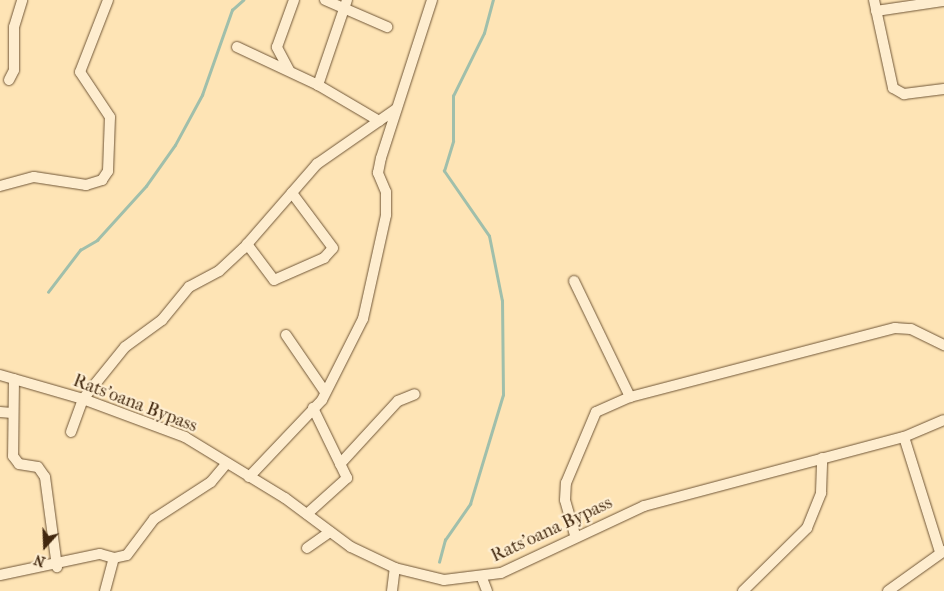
<!DOCTYPE html>
<html>
<head>
<meta charset="utf-8">
<style>
  body { margin:0 }
  #map { position:relative; width:944px; height:591px; overflow:hidden; background:#fee4b5; font-family:"IM FELL French Canon",serif }
  div>[style] { position:absolute }
  .stream>* { height:2.5px; margin:-1.25px; padding:0 1.25px; transform-origin:1.25px; border-radius:1.25px; background:#a0bfab }
  .roads { filter:drop-shadow(0 0 1px #715738) drop-shadow(0 0 1px #715738) }
  .minor>* { height:10px; margin:-5px; padding:0 5px; transform-origin:5px; border-radius:5px; background:#feedcf }
  span { translate:-50% -50%; white-space:nowrap; text-align:center; line-height:1.15; -webkit-text-stroke:4.5px #feedcf; paint-order:stroke }
  .street-label { font-size:18px; color:#42280f }
  .north { position:absolute; left:20px; top:521px; width:50px; height:50px; -webkit-text-stroke:4px #feedcf; paint-order:stroke; rotate:200deg; font-size:14px; font-weight:700; line-height:20px; text-align:center; color:#42280f }
  .north::after { content:''; display:block; margin:auto; width:18px; height:22px; background:#42280f; clip-path:polygon(50% 0,100% 100%,50% 72%,0 100%) }
</style>
</head>
<body>
<div id="map">
  <div class="stream">
    <i style="left:48px;top:292px;width:53px;rotate:-52.7deg"></i>
    <i style="left:80px;top:250px;width:20px;rotate:-30deg"></i>
    <i style="left:97px;top:240px;width:73px;rotate:-47.8deg"></i>
    <i style="left:146px;top:186px;width:50px;rotate:-54.7deg"></i>
    <i style="left:175px;top:145px;width:57px;rotate:-61.6deg"></i>
    <i style="left:202px;top:95px;width:90px;rotate:-70.6deg"></i>
    <i style="left:232px;top:10px;width:15px;rotate:-42deg"></i>
    <i style="left:439px;top:562px;width:23px;rotate:-75deg"></i>
    <i style="left:445px;top:540px;width:44px;rotate:-55.2deg"></i>
    <i style="left:470px;top:504px;width:114px;rotate:-73.2deg"></i>
    <i style="left:503px;top:395px;width:94px;rotate:-90.6deg"></i>
    <i style="left:502px;top:301px;width:66px;rotate:-101.3deg"></i>
    <i style="left:489px;top:236px;width:79px;rotate:-124.7deg"></i>
    <i style="left:444px;top:171px;width:31px;rotate:-73deg"></i>
    <i style="left:453px;top:141px;width:45px;rotate:-90deg"></i>
    <i style="left:453px;top:96px;width:70px;rotate:-63.8deg"></i>
    <i style="left:484px;top:33px;width:34px;rotate:-75deg"></i>
  </div>
  <div class="roads">
    <div class="minor">
      <i style="left:325px;top:0;width:68px;rotate:23.5deg"></i>
      <i style="left:347px;top:0;width:90px;rotate:108.8deg"></i>
      <i style="left:318px;top:85px;width:71px;rotate:30.5deg"></i>
      <i style="left:874px;top:0;width:90px;rotate:77.8deg"></i>
      <i style="left:893px;top:88px;width:13px;rotate:29deg"></i>
      <i style="left:904px;top:94px;width:40px;rotate:-7.1deg"></i>
      <i style="left:876px;top:11px;width:69px;rotate:-8.4deg"></i>
      <i style="left:237px;top:47px;width:89px;rotate:25.1deg"></i>
      <i style="left:289px;top:70px;width:26px;rotate:-118deg"></i>
      <i style="left:277px;top:47px;width:50px;rotate:-70.1deg"></i>
      <i style="left:9px;top:80px;width:11px;rotate:-63deg"></i>
      <i style="left:14px;top:70px;width:43px;rotate:-90deg"></i>
      <i style="left:14px;top:27px;width:28px;rotate:-73deg"></i>
      <i style="left:0;top:186px;width:35px;rotate:-15deg"></i>
      <i style="left:34px;top:177px;width:53px;rotate:8.7deg"></i>
      <i style="left:86px;top:185px;width:17px;rotate:-17deg"></i>
      <i style="left:102px;top:180px;width:11px;rotate:-56deg"></i>
      <i style="left:108px;top:171px;width:54px;rotate:-87.9deg"></i>
      <i style="left:110px;top:117px;width:54px;rotate:-123.7deg"></i>
      <i style="left:80px;top:72px;width:77px;rotate:-68.7deg"></i>
      <i style="left:247px;top:244px;width:45px;rotate:53.1deg"></i>
      <i style="left:274px;top:280px;width:55px;rotate:-23.7deg"></i>
      <i style="left:324px;top:258px;width:13px;rotate:-48deg"></i>
      <i style="left:333px;top:248px;width:69px;rotate:-126.7deg"></i>
      <i style="left:574px;top:281px;width:129px;rotate:64.2deg"></i>
      <i style="left:286px;top:335px;width:69px;rotate:55.6deg"></i>
      <i style="left:0;top:375px;width:86px;rotate:16.1deg"></i>
      <i style="left:83px;top:399px;width:109px;rotate:20.4deg"></i>
      <i style="left:185px;top:437px;width:117px;rotate:31.4deg"></i>
      <i style="left:285px;top:498px;width:82px;rotate:36.6deg"></i>
      <i style="left:351px;top:547px;width:49px;rotate:25.5deg"></i>
      <i style="left:395px;top:568px;width:50px;rotate:13.8deg"></i>
      <i style="left:444px;top:580px;width:57px;rotate:-7deg"></i>
      <i style="left:501px;top:573px;width:158px;rotate:-25.1deg"></i>
      <i style="left:644px;top:506px;width:269px;rotate:-14.9deg"></i>
      <i style="left:904px;top:437px;width:43px;rotate:-23deg"></i>
      <i style="left:14px;top:379px;width:77px;rotate:90.7deg"></i>
      <i style="left:13px;top:456px;width:10px;rotate:53deg"></i>
      <i style="left:19px;top:464px;width:19px;rotate:9deg"></i>
      <i style="left:38px;top:467px;width:12px;rotate:55deg"></i>
      <i style="left:45px;top:477px;width:91px;rotate:82.4deg"></i>
      <i style="left:0;top:412px;width:12px;rotate:5deg"></i>
      <i style="left:71px;top:432px;width:35px;rotate:-70deg"></i>
      <i style="left:83px;top:399px;width:67px;rotate:-51.1deg"></i>
      <i style="left:125px;top:347px;width:46px;rotate:-36.1deg"></i>
      <i style="left:162px;top:320px;width:43px;rotate:-50.7deg"></i>
      <i style="left:189px;top:287px;width:34px;rotate:-28deg"></i>
      <i style="left:219px;top:271px;width:33px;rotate:-43deg"></i>
      <i style="left:243px;top:249px;width:113px;rotate:-49deg"></i>
      <i style="left:317px;top:164px;width:96px;rotate:-34.8deg"></i>
      <i style="left:904px;top:437px;width:121px;rotate:72.6deg"></i>
      <i style="left:340px;top:464px;width:86px;rotate:-47.4deg"></i>
      <i style="left:398px;top:401px;width:18px;rotate:-22deg"></i>
      <i style="left:249px;top:477px;width:106px;rotate:-46.5deg"></i>
      <i style="left:322px;top:400px;width:91px;rotate:-63.2deg"></i>
      <i style="left:363px;top:319px;width:107px;rotate:-77.5deg"></i>
      <i style="left:386px;top:215px;width:23px;rotate:-90deg"></i>
      <i style="left:386px;top:192px;width:21px;rotate:-113deg"></i>
      <i style="left:378px;top:173px;width:15px;rotate:-79deg"></i>
      <i style="left:381px;top:158px;width:166px;rotate:-72.1deg"></i>
      <i style="left:307px;top:514px;width:54px;rotate:-42deg"></i>
      <i style="left:347px;top:478px;width:78px;rotate:-115.9deg"></i>
      <i style="left:575px;top:535px;width:36px;rotate:-106deg"></i>
      <i style="left:565px;top:500px;width:17px;rotate:-87deg"></i>
      <i style="left:566px;top:483px;width:77px;rotate:-67.1deg"></i>
      <i style="left:596px;top:412px;width:37px;rotate:-24deg"></i>
      <i style="left:630px;top:397px;width:274px;rotate:-14.6deg"></i>
      <i style="left:895px;top:328px;width:16px;rotate:4deg"></i>
      <i style="left:911px;top:329px;width:37px;rotate:26deg"></i>
      <i style="left:307px;top:548px;width:28px;rotate:-35deg"></i>
      <i style="left:0;top:575px;width:102px;rotate:-11.9deg"></i>
      <i style="left:100px;top:554px;width:15px;rotate:16deg"></i>
      <i style="left:482px;top:578px;width:14px;rotate:69deg"></i>
      <i style="left:105px;top:591px;width:34px;rotate:-75deg"></i>
      <i style="left:114px;top:558px;width:13px;rotate:-13deg"></i>
      <i style="left:127px;top:555px;width:45px;rotate:-53.1deg"></i>
      <i style="left:154px;top:519px;width:68px;rotate:-33deg"></i>
      <i style="left:211px;top:482px;width:23px;rotate:-50deg"></i>
      <i style="left:392px;top:591px;width:23px;rotate:-83deg"></i>
      <i style="left:743px;top:591px;width:90px;rotate:-44.5deg"></i>
      <i style="left:807px;top:528px;width:38px;rotate:-68deg"></i>
      <i style="left:821px;top:493px;width:35px;rotate:-88deg"></i>
      <i style="left:888px;top:591px;width:69px;rotate:-35.5deg"></i>
    </div>
  </div>
  <div class="street-label">
    <span style="left:135px;top:404px;rotate:21deg">Rats'oana Bypass</span>
    <span style="left:552px;top:530px;rotate:-25deg">Rats'oana Bypass</span>
  </div>
  <div class="north">N</div>
</div>
</body>
</html>
